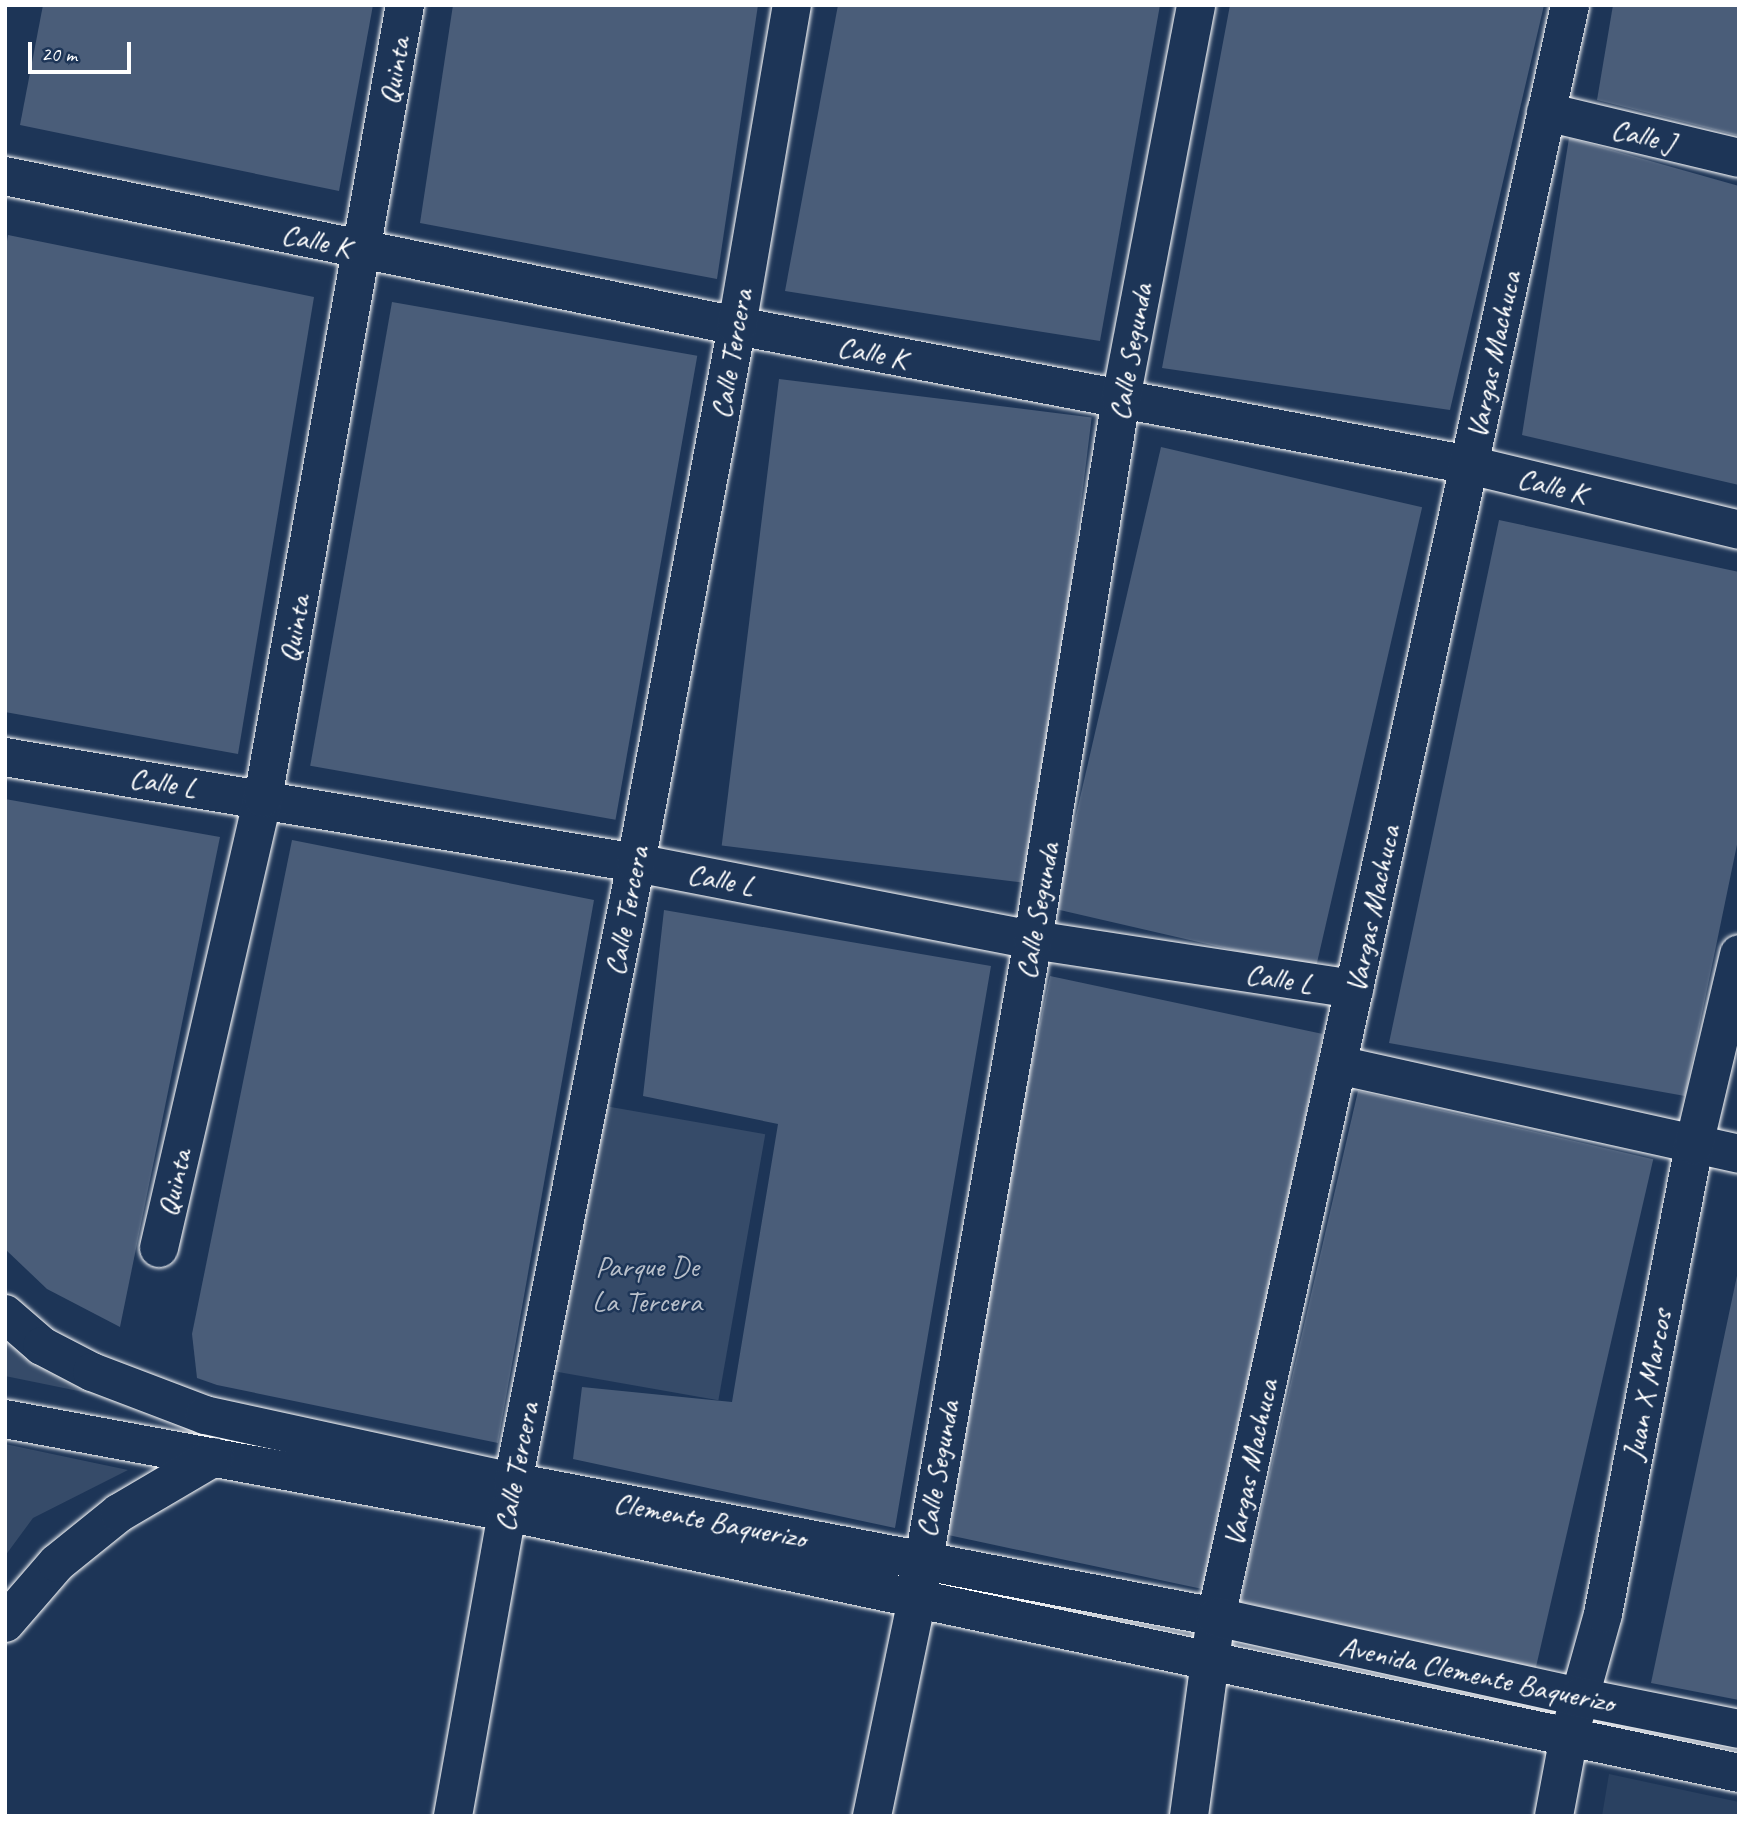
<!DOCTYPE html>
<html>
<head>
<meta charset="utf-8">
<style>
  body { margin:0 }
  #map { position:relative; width:1744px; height:1821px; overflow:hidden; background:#1d3557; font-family:Caveat,sans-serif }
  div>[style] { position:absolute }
  .built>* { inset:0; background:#2a4161 }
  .green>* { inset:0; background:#364b69; transform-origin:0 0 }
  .building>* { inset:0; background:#4a5d79; transform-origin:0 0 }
  .roads { filter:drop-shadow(0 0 2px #fff) drop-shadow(0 0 2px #fff) }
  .street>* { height:38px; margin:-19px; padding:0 19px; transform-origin:19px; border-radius:19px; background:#1d3557 }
  .primary>* { height:38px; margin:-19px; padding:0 19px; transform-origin:19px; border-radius:19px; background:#1d3557 }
  .highway>* { height:38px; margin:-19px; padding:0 19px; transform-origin:19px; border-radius:19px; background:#1d3557 }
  span { translate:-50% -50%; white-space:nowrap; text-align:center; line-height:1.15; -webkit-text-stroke:5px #1d3557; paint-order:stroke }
  .street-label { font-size:30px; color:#fff }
  .park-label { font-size:30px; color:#b9c0ca }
  .frame { position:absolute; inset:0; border:7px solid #fff; pointer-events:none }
  .scale { position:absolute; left:28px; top:42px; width:103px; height:32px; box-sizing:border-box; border:4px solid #fff; border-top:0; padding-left:9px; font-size:21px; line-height:24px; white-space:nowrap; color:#fff; -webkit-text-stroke:5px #1d3557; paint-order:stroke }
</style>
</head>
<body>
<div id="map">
  <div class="built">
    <i style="clip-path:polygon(1609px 1774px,1739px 1802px,1739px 1816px,1602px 1816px)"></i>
  </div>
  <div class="green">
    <i style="left:588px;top:1103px;width:180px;height:270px;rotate:10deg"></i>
    <i style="clip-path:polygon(5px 1334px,103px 1396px,5px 1376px)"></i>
    <i style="clip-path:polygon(5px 1444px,128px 1470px,33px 1518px,5px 1556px)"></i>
  </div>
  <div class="building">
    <i style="clip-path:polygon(43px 5px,373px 5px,339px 191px,20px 125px)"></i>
    <i style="clip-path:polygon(453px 5px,758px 5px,717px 279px,420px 223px)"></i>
    <i style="clip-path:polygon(838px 5px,1160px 5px,1100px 341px,785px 291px)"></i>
    <i style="clip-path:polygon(1230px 5px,1544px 5px,1450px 410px,1162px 368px)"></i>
    <i style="clip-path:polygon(1613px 5px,1739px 5px,1739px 136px,1597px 100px)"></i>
    <i style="clip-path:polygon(1569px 138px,1739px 186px,1739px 485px,1522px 435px)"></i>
    <i style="clip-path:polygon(8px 235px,314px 297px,238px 754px,5px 712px,5px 253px)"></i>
    <i style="left:392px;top:302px;width:310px;height:471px;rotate:10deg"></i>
    <i style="left:779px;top:379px;width:315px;height:470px;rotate:7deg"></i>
    <i style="left:1161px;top:447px;width:268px;height:474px;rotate:13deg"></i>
    <i style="clip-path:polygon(1499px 520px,1739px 572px,1739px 835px,1685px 1096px,1389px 1043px)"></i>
    <i style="clip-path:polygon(5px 799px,220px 837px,120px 1327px,47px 1289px,5px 1249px)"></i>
    <i style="clip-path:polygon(292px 840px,594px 900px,498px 1443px,217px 1385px,197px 1378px,192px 1334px)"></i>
    <i style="clip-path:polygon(664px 910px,991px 966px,895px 1528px,573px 1459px,582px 1387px,732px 1402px,778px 1124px,643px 1096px)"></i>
    <i style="left:1050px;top:976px;width:279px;height:568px;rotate:12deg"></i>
    <i style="left:1358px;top:1091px;width:303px;height:524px;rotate:13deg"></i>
    <i style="clip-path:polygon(1738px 1271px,1739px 1271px,1739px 1700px,1651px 1683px)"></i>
  </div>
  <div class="roads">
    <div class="street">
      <i style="left:1546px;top:112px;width:198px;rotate:13.4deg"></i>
      <i style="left:5px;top:176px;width:747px;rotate:11.58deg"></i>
      <i style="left:737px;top:326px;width:745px;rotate:10.75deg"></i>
      <i style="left:1469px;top:465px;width:278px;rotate:13.5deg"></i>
      <i style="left:5px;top:757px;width:640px;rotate:9.54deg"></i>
      <i style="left:636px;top:863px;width:404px;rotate:11deg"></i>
      <i style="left:1033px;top:940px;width:325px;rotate:8.7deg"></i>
      <i style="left:1338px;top:1065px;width:411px;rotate:12.5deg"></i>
      <i style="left:159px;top:1248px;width:462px;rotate:-77deg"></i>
      <i style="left:263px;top:798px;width:806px;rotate:-79.85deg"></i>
      <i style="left:453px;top:1816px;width:309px;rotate:-79.9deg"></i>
      <i style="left:507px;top:1512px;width:662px;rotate:-78.76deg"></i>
      <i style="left:636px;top:863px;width:546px;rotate:-79.35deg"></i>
      <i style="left:737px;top:326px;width:326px;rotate:-80.3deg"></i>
      <i style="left:872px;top:1816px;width:222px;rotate:-78.3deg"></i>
      <i style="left:917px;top:1599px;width:669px;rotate:-80.02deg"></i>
      <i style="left:1033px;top:940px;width:548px;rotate:-80.76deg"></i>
      <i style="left:1121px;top:399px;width:401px;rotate:-79.2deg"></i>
      <i style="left:1189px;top:1816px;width:201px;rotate:-82.3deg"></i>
      <i style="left:1216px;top:1617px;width:1650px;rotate:-77.61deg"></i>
      <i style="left:1554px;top:1816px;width:81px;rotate:-79.4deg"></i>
      <i style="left:1569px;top:1736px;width:127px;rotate:-74.4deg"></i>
      <i style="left:1603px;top:1614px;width:478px;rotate:-79deg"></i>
      <i style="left:1694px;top:1145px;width:196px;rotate:-76.7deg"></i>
    </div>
    <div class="primary">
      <i style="left:5px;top:1314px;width:49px;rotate:40.9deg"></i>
      <i style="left:42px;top:1346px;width:56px;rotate:27.5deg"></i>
      <i style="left:92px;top:1372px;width:121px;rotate:20.8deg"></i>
      <i style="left:205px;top:1415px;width:315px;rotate:12.3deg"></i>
      <i style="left:513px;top:1482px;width:716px;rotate:10.87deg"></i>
      <i style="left:1216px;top:1617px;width:372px;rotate:12.4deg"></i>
      <i style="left:1579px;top:1697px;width:163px;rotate:11.3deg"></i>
      <i style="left:5px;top:1419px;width:511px;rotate:10.5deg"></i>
      <i style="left:507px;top:1512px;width:1259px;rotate:11.96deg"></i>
    </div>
    <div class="highway">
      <i style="left:5px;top:1623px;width:79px;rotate:-49.1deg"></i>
      <i style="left:57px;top:1563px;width:80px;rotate:-38.9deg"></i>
      <i style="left:119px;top:1513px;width:110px;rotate:-30.5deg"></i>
    </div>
  </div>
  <div class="street-label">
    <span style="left:394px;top:71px;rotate:-80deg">Quinta</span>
    <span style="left:1643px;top:135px;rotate:13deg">Calle J</span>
    <span style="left:316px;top:240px;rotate:12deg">Calle K</span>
    <span style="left:872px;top:352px;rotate:11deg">Calle K</span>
    <span style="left:1130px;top:352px;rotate:-80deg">Calle Segunda</span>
    <span style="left:731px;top:354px;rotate:-80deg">Calle Tercera</span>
    <span style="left:1493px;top:355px;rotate:-78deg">Vargas Machuca</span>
    <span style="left:1552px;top:485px;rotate:14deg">Calle K</span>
    <span style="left:294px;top:629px;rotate:-80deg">Quinta</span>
    <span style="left:163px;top:782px;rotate:9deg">Calle L</span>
    <span style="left:721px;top:879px;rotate:11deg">Calle L</span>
    <span style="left:1372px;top:909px;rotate:-78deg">Vargas Machuca</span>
    <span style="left:626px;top:911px;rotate:-79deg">Calle Tercera</span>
    <span style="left:1037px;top:911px;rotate:-80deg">Calle Segunda</span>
    <span style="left:1279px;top:978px;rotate:9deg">Calle L</span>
    <span style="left:174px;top:1183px;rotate:-77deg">Quinta</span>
    <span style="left:1647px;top:1385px;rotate:-79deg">Juan X Marcos</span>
    <span style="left:1250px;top:1463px;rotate:-78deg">Vargas Machuca</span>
    <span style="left:516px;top:1467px;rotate:-79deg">Calle Tercera</span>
    <span style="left:937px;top:1469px;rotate:-80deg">Calle Segunda</span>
    <span style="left:710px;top:1520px;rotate:11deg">Clemente Baquerizo</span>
    <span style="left:1477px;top:1674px;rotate:12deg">Avenida Clemente Baquerizo</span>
  </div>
  <div class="park-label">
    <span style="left:647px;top:1283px">Parque De<br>La Tercera</span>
  </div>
  <div class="frame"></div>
  <div class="scale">20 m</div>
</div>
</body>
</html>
